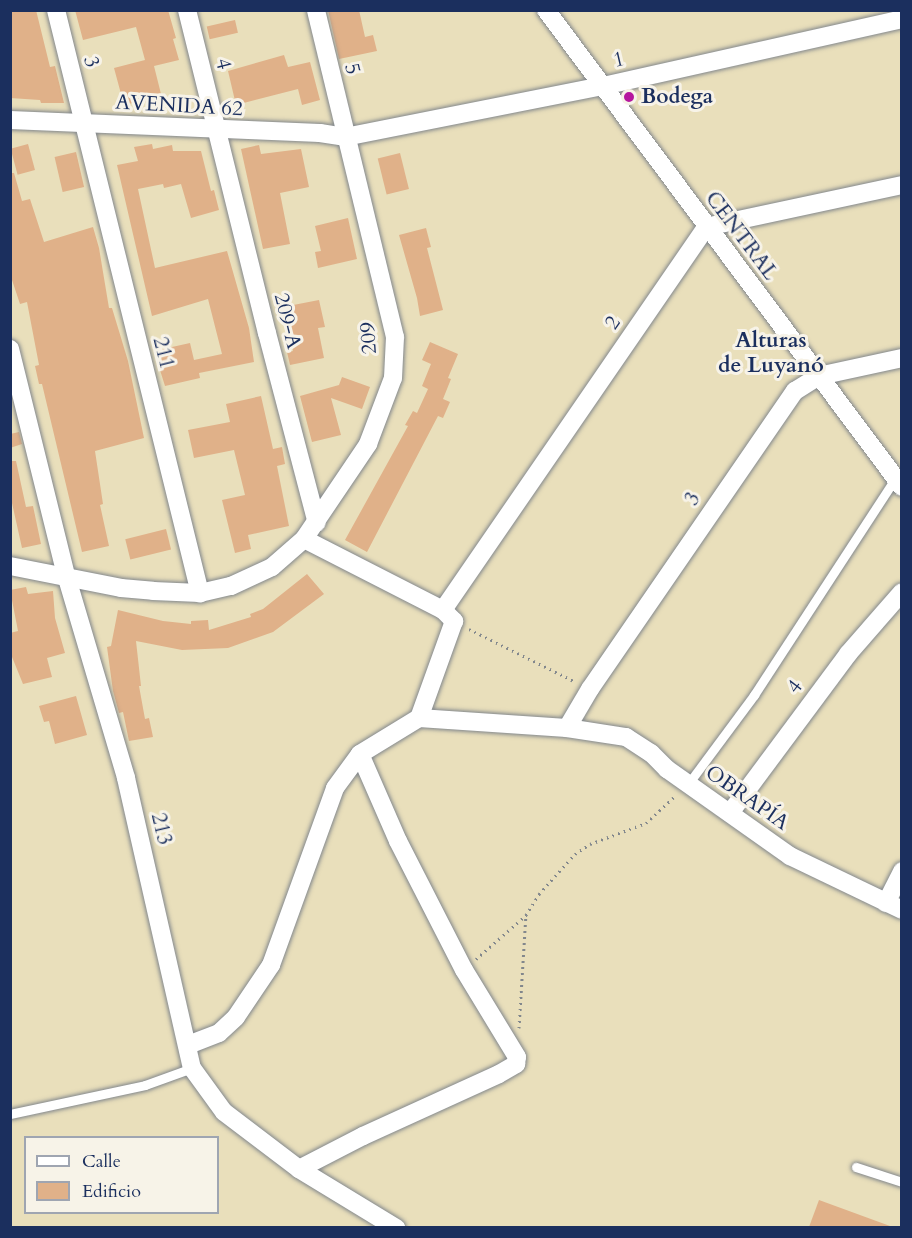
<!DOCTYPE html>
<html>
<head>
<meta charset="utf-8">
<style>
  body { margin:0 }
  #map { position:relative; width:912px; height:1238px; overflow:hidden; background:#e9dfbb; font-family:Cardo,serif }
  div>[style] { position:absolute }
  .building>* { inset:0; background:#e0b189; transform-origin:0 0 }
  .path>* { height:3px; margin-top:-1.5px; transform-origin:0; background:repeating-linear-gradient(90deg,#82878c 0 1.5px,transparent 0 6px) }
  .roads { filter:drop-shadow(0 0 2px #82878c) drop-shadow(0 0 2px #82878c) }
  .lane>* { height:9px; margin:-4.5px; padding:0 4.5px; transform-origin:4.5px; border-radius:4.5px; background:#fff }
  .street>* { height:18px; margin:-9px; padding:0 9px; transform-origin:9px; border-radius:9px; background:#fff }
  .dots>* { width:16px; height:16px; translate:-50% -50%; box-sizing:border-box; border:3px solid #f7f3e8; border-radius:50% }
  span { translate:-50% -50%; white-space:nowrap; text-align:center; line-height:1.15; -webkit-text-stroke:6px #f7f3e8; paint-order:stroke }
  .street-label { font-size:21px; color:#1b2f5e }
  .poi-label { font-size:21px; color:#1b2f5e; font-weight:700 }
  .left { translate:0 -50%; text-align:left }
  .neighbourhood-label { font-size:22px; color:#1b2f5e; font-weight:700 }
  .frame { position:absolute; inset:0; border:12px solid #1b2f5e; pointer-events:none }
  .legend { position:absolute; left:24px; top:1136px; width:195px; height:78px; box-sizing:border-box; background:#f7f3e8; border:2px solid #9fa5b1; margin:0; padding:8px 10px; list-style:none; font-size:18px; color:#1b2f5e }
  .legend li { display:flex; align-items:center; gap:12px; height:30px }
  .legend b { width:30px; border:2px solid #9fa5b1 }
</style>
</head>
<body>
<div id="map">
  <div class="building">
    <i style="clip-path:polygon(10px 10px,36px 10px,50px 67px,55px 66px,64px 103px,41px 103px,40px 100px,10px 98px)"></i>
    <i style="clip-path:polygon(75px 10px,168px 10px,176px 38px,173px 39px,179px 60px,154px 66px,163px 102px,147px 106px,145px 100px,124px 105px,114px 68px,145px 60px,136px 27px,83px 40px)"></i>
    <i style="clip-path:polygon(328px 10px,359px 10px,365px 37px,373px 35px,377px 51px,339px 59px)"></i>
    <i style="left:235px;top:20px;width:13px;height:29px;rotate:77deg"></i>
    <i style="clip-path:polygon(284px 55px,288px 67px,310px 62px,320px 100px,302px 105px,298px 89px,236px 105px,228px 71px)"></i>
    <i style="left:28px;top:144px;width:27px;height:18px;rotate:75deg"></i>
    <i style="clip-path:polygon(152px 144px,153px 149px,172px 145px,173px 151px,201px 151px,211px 191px,214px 190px,219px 210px,191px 218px,181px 184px,164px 188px,163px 184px,138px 189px,155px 268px,227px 251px,249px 328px,254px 362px,199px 373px,200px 378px,165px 386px,154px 351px,190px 343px,194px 360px,222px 354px,208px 299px,152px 316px,117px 165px,138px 161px,134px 147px)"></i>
    <i style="clip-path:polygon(259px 145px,261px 154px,301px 149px,309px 187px,280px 193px,290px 244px,263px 249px,241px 149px)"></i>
    <i style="left:76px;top:152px;width:36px;height:22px;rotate:77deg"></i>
    <i style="left:400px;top:153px;width:37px;height:23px;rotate:76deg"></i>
    <i style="clip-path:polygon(10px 173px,14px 173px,22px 201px,30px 199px,44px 242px,93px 227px,99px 248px,109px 308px,112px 308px,128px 361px,144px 438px,95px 451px,103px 504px,100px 505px,109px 546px,82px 552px,42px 384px,39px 384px,35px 366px,39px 365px,27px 302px,20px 304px,10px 274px)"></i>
    <i style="clip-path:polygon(348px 218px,357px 259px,318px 268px,315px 252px,321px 251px,315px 226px)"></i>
    <i style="clip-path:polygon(426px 228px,431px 247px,427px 248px,443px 310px,420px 316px,417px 298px,399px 235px)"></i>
    <i style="clip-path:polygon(319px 300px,325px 327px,318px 328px,324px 358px,290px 365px,287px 352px,293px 351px,283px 307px)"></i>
    <i style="clip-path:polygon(430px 342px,458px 354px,448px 378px,451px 379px,443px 399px,450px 402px,443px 418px,438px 416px,367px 552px,345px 540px,408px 426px,405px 425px,413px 411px,417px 413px,428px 389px,422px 386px,431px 364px,422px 360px)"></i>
    <i style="clip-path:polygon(342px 377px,370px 387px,362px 409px,331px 398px,341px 435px,312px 442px,300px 396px,339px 385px)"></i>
    <i style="clip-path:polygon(261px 396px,273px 449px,282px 447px,285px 464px,277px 466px,289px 526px,248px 535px,251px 549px,235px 553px,222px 500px,245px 495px,234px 450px,194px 458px,188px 430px,230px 422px,226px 404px)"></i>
    <i style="clip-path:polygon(19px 432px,22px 444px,10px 448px,10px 434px)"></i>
    <i style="clip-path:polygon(10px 461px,16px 461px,26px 507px,33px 506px,41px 544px,22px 548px,10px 494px)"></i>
    <i style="left:166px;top:529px;width:21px;height:42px;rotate:76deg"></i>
    <i style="clip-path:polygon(307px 574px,324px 594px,273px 632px,228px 648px,182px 650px,136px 641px,141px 686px,139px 686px,145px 719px,149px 718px,153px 737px,129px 741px,123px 712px,119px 713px,113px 691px,107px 647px,111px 646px,118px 610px,163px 621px,191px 624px,191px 621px,208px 620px,209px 630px,251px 617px,250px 614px,263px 609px)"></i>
    <i style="clip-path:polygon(26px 587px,28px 594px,53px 591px,55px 618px,65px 653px,47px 658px,52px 677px,23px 684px,10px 652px,10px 633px,18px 631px,10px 590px)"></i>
    <i style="clip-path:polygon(76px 696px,87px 735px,55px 744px,49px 721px,44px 722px,39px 706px)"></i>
    <i style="clip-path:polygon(819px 1200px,890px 1226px,890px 1227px,809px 1227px)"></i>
  </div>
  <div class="path">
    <i style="left:469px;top:629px;width:119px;rotate:26.4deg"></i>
    <i style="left:476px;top:959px;width:67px;rotate:-41.3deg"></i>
    <i style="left:519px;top:1028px;width:113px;rotate:-86.5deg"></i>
    <i style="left:526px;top:915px;width:25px;rotate:-58deg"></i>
    <i style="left:539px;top:894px;width:54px;rotate:-48deg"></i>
    <i style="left:575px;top:854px;width:18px;rotate:-34deg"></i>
    <i style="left:590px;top:844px;width:60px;rotate:-20.6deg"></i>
    <i style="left:646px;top:823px;width:41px;rotate:-43deg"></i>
  </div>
  <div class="roads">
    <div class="lane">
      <i style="left:688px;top:784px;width:111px;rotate:-53.4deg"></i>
      <i style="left:754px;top:695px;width:258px;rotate:-56.9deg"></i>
      <i style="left:10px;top:1114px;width:138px;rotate:-12.1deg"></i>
      <i style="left:145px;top:1085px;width:50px;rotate:-19.9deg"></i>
      <i style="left:856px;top:1167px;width:48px;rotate:18.1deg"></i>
    </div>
    <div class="street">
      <i style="left:56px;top:10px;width:601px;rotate:76.13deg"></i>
      <i style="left:187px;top:10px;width:333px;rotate:76.1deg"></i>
      <i style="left:267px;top:333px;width:196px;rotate:75.3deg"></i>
      <i style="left:546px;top:10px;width:595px;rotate:53.26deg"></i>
      <i style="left:10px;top:120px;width:310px;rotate:2.4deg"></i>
      <i style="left:320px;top:133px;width:25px;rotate:9deg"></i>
      <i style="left:345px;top:137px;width:263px;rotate:-11.2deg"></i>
      <i style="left:603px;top:86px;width:306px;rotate:-12.6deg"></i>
      <i style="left:10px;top:349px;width:233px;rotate:76.1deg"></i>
      <i style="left:66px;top:575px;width:212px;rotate:73.5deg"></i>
      <i style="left:126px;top:778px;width:297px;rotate:77.2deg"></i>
      <i style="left:192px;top:1068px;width:54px;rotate:54deg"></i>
      <i style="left:224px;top:1112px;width:94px;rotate:37.2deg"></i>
      <i style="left:299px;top:1169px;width:114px;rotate:31.3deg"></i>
      <i style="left:304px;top:539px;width:156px;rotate:27.1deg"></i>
      <i style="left:443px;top:610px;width:16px;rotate:45deg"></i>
      <i style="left:454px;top:621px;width:103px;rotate:109.8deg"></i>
      <i style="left:10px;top:566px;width:113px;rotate:11.2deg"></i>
      <i style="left:121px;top:588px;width:32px;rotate:5deg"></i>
      <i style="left:153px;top:591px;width:47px;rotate:2.4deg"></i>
      <i style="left:200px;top:593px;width:32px;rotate:-13deg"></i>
      <i style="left:231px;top:586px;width:45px;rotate:-24.9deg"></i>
      <i style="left:272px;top:567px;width:43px;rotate:-41.2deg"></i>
      <i style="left:304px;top:539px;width:115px;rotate:-56deg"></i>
      <i style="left:368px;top:444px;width:71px;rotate:-69.3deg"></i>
      <i style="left:393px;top:378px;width:41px;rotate:-87.2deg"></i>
      <i style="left:395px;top:337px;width:336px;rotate:-103.6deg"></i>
      <i style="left:443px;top:610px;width:465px;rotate:-55.5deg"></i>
      <i style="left:706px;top:227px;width:200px;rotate:-12.1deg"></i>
      <i style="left:567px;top:728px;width:45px;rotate:-59.5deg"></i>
      <i style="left:590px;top:689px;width:362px;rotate:-55.5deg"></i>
      <i style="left:795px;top:391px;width:28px;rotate:-32deg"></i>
      <i style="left:819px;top:376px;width:85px;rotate:-12.2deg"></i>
      <i style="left:730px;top:813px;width:198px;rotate:-53.4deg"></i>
      <i style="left:848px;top:654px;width:82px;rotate:-48.9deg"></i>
      <i style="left:886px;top:903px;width:36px;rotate:-63deg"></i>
      <i style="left:188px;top:1045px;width:33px;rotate:-21deg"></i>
      <i style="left:219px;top:1033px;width:23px;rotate:-43deg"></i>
      <i style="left:236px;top:1017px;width:63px;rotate:-56.1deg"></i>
      <i style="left:271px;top:965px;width:188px;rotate:-70.1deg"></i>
      <i style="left:335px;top:788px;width:42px;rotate:-53.7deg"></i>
      <i style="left:360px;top:754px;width:69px;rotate:-31.4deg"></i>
      <i style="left:419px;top:718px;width:148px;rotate:3.9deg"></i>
      <i style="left:567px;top:728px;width:60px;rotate:8.7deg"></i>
      <i style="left:626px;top:737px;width:30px;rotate:33deg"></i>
      <i style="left:651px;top:753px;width:23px;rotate:45deg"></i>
      <i style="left:667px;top:769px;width:151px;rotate:35.3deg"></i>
      <i style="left:790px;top:856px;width:124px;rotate:25.7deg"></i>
      <i style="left:299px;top:1169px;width:72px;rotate:-27.3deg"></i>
      <i style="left:363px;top:1136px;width:149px;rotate:-24.5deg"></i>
      <i style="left:499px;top:1074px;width:20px;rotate:-30deg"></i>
      <i style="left:516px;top:1064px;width:7px;rotate:-82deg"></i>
      <i style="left:517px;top:1057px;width:102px;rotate:-121.3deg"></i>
      <i style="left:464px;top:970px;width:145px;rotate:-117.1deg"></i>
      <i style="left:398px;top:841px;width:95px;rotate:-113.6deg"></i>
    </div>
  </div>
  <div class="dots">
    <i style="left:629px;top:97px;background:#b5179e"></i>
  </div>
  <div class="street-label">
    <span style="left:619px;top:60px;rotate:-13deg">1</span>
    <span style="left:91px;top:62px;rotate:77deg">3</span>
    <span style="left:223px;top:64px;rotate:76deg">4</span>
    <span style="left:352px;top:69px;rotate:77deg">5</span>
    <span style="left:179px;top:106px;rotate:3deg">AVENIDA 62</span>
    <span style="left:741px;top:236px;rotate:53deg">CENTRAL</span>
    <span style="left:287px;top:321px;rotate:76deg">209-A</span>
    <span style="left:613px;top:323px;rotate:-55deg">2</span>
    <span style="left:369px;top:338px;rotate:-94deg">209</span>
    <span style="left:163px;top:353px;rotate:76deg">211</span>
    <span style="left:693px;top:499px;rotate:-55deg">3</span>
    <span style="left:795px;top:687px;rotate:-53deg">4</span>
    <span style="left:747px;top:798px;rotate:35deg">OBRAPÍA</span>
    <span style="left:161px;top:829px;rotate:77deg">213</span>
  </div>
  <div class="poi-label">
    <span class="left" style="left:641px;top:97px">Bodega</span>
  </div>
  <div class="neighbourhood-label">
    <span style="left:771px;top:353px">Alturas<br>de Luyanó</span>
  </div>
  <div class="frame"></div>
  <ul class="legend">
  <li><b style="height:8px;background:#fff"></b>Calle</li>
  <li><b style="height:16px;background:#e0b189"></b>Edificio</li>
  </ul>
</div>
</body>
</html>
